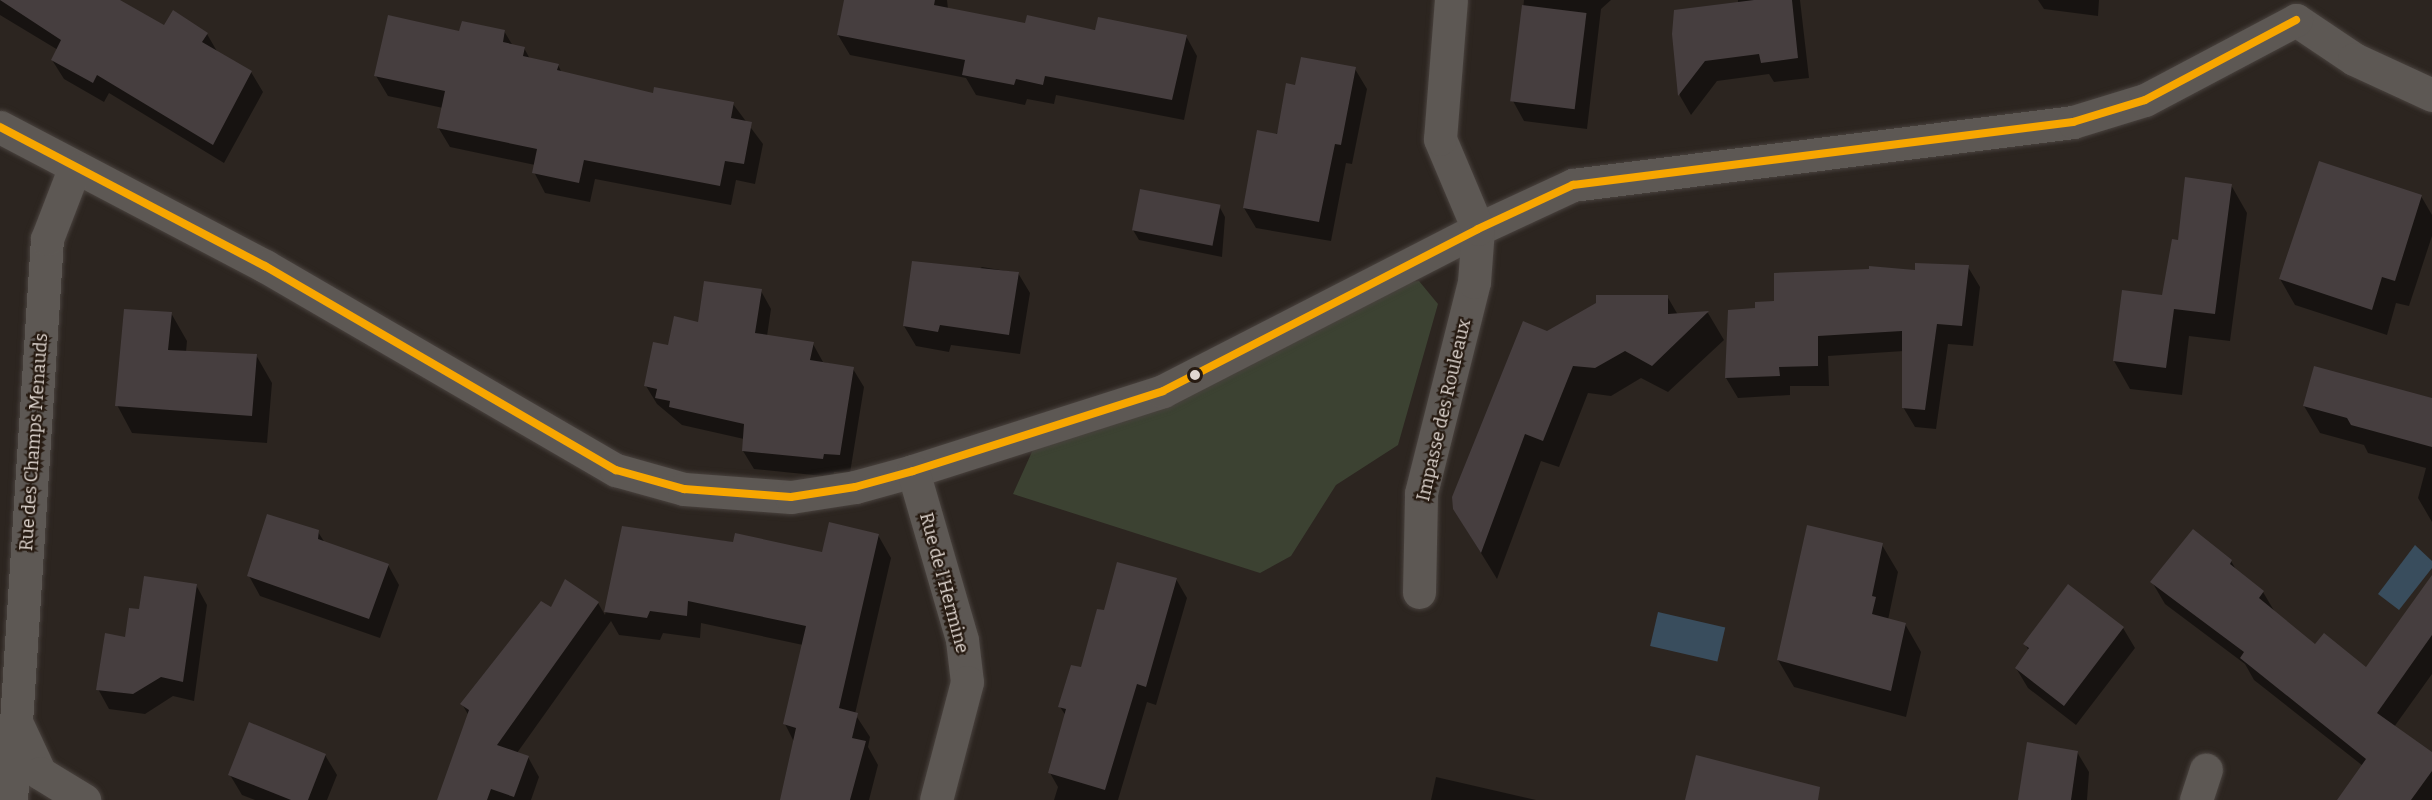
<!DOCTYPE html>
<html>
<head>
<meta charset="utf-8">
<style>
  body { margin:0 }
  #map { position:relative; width:2432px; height:800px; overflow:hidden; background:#2c2520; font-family:Bitter,serif }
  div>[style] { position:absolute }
  .green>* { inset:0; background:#3c4232 }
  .water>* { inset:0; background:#394d5d; transform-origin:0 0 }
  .shadow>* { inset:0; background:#0007 }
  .building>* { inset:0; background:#463e3f; transform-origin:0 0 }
  .roads { filter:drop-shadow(0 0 2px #49423e) drop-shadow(0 0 2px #49423e) }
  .minor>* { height:33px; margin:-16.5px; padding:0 16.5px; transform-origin:16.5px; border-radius:16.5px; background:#5d5854 }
  .bus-1>* { height:8px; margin:-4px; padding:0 4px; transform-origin:4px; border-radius:4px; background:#f7a600 }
  .dots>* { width:16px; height:16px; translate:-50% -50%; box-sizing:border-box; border:3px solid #271b12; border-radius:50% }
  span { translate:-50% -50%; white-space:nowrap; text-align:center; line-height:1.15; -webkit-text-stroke:4.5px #271b12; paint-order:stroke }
  .street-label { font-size:18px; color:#e0d7d1 }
</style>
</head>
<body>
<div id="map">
  <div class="green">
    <i style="clip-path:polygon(1419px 281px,1438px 304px,1398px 445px,1336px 485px,1291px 556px,1260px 573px,1013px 494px,1035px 445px,1397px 283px)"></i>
  </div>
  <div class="water">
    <i style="clip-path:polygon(2415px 545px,2432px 561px,2432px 568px,2399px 610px,2378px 594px)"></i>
    <i style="left:1658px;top:612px;width:69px;height:35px;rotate:13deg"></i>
  </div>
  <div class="shadow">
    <i style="clip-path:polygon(0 0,117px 0,165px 27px,207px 34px,218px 53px,251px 72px,263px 92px,224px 163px,109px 93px,104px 102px,64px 79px,52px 60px,58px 50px,0 15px)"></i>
    <i style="clip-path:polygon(846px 0,947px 0,948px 9px,1026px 25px,1186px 36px,1197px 56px,1184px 120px,1056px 95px,1054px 104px,1027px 99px,1025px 105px,976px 95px,966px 78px,850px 55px,838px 35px)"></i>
    <i style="clip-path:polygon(1524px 0,1611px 0,1601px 9px,1587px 129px,1524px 121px,1513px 101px)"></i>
    <i style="clip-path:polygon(1738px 0,1800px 0,1809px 78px,1774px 82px,1769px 74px,1717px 81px,1691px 115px,1680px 96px,1674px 34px,1738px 3px)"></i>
    <i style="clip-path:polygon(2038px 0,2099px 0,2098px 16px,2044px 9px)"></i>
    <i style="clip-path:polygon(504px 31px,513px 46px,524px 48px,530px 59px,558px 65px,562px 73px,654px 95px,733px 104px,763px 144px,755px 184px,736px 180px,731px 205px,595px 179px,590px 202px,545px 193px,534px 172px,535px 165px,450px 147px,438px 127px,443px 108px,388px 96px,376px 76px,460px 33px)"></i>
    <i style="clip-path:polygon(1355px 69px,1367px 89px,1352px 164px,1346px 163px,1331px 241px,1256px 228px,1244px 208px,1297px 87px)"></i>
    <i style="clip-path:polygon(2231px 185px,2247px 213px,2230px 341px,2189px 336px,2182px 395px,2130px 389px,2114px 361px,2164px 297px,2179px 242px)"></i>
    <i style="clip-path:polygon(2421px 196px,2432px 215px,2432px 236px,2409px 306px,2396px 303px,2387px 335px,2295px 305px,2280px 279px)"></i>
    <i style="clip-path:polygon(1219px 206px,1225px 217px,1222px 257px,1139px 240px,1133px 230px)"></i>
    <i style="clip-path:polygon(982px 267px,1018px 273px,1030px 293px,1020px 354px,951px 345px,949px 352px,916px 346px,904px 326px)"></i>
    <i style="clip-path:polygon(1968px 267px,1980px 287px,1973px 346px,1948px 344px,1936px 429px,1915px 427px,1903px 407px,1904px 351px,1828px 356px,1829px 386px,1790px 386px,1790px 395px,1738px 398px,1726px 378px,1757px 310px,1916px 272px)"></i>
    <i style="clip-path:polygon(761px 291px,771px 309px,767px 336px,813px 344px,823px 362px,853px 369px,864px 387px,850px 473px,834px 472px,833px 477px,754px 469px,743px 451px,744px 439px,682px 425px,657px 404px,646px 386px,669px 347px,699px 324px)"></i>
    <i style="clip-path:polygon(1667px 296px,1678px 315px,1708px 313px,1724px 340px,1668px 392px,1641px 378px,1611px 396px,1588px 393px,1559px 467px,1541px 461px,1497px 579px,1454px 509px,1547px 332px)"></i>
    <i style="clip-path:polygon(171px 313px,187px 341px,186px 352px,256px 355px,272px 383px,267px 443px,132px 433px,117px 405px)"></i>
    <i style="clip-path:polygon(2432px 400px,2432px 522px,2418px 498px,2426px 468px,2368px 453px,2364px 445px,2320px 433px,2304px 406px)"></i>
    <i style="clip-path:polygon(623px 528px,823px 554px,878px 535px,891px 558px,855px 714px,870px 737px,868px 747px,878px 765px,869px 800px,781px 800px,794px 742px,785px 724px,803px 645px,701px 623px,700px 638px,663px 633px,660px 640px,619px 635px,611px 621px,517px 753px,528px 757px,539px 777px,531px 800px,439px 800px,469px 716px,462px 704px,551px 610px,598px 603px,605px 615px)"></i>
    <i style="clip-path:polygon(318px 532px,325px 543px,388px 565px,399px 585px,380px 638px,260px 596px,249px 576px)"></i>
    <i style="clip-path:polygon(1882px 545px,1898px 572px,1888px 620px,1905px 624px,1921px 652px,1906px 717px,1794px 687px,1778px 660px)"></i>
    <i style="clip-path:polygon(2231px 561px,2238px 573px,2263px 592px,2276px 614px,2315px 646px,2366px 669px,2432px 609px,2432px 674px,2394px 727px,2432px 754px,2432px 800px,2338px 800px,2363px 766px,2254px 680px,2245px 664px,2165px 604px,2152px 582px)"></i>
    <i style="clip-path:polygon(1176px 579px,1187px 598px,1156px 705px,1147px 702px,1118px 800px,1054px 800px,1058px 787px,1050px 773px,1066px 716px,1060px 707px,1082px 669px,1105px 612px)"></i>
    <i style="clip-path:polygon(196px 585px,207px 605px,194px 701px,173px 696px,145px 714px,109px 709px,98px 689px,126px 638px)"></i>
    <i style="clip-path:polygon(2123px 628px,2135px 648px,2076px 725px,2028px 688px,2016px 668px,2029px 651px,2025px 644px)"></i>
    <i style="clip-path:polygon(2077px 752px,2089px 772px,2087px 800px,2020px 800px)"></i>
    <i style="clip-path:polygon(325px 755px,337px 775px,327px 800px,255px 800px,242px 795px,230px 775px)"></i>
    <i style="clip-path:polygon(1436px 777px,1536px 800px,1431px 800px)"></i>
  </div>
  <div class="building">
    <i style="clip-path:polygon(0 0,120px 0,164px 25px,173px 10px,208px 33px,202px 42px,252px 71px,213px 145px,97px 75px,93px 83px,51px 60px,61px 40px)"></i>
    <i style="clip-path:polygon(844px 0,935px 0,934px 5px,1025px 23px,1027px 15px,1095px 30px,1098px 17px,1187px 35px,1172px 100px,1045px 76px,1043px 85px,1016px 79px,1014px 85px,962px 75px,965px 60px,837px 35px)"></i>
    <i style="clip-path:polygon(1754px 0,1792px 0,1798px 58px,1761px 63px,1759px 54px,1705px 61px,1678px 96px,1672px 34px,1674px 10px)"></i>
    <i style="left:1522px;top:5px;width:65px;height:97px;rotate:7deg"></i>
    <i style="clip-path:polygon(388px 15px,459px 31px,462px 21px,505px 30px,503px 42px,525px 47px,523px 56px,559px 64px,557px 70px,653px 93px,654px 87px,734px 102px,731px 118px,752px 122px,744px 164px,725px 161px,720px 186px,584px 160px,579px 183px,532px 173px,537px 149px,437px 128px,445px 91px,374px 76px)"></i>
    <i style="clip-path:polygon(1301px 57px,1356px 67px,1341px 145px,1335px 144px,1319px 222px,1243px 208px,1257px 130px,1277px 134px,1286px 83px,1295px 85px)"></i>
    <i style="clip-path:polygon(2319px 161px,2422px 195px,2395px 281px,2382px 277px,2372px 310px,2279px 279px)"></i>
    <i style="clip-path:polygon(2185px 177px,2232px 184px,2215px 314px,2174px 309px,2166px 368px,2113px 361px,2122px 290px,2162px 295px,2172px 239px,2178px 240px)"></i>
    <i style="left:1140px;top:189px;width:82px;height:42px;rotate:11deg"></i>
    <i style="clip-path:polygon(912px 261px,1019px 272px,1009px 335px,940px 325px,938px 332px,903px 326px)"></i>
    <i style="clip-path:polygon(1915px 263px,1969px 265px,1962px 326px,1937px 324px,1925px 410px,1902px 408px,1902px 331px,1818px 336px,1818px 366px,1779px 367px,1780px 376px,1725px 378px,1728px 310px,1755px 308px,1755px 302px,1774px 301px,1774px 273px,1869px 269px,1869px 266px,1915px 270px)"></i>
    <i style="clip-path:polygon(704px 281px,762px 289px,755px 333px,814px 342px,810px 360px,854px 367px,840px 455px,824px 454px,823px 459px,742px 451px,744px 424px,669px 407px,670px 401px,655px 398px,657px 389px,644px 386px,653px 342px,668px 345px,674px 316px,698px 322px)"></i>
    <i style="clip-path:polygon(1596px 295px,1668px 295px,1668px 314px,1709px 311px,1652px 366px,1625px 351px,1595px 368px,1573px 366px,1543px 441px,1525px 434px,1481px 553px,1453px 509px,1452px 497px,1523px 321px,1547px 331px,1596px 303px)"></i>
    <i style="clip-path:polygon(124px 309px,172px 312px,168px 350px,257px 354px,252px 416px,115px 406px)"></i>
    <i style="clip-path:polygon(2314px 366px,2432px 398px,2432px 447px,2351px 425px,2347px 418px,2303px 406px)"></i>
    <i style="clip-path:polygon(267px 514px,319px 530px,318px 539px,389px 564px,369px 619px,247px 576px)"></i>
    <i style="clip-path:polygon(829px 522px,879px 534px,839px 708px,858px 713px,852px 738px,866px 741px,850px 800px,780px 800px,796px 728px,783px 724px,806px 626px,688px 601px,687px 616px,650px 611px,647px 618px,604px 612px,622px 526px,733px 542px,735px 533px,822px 552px)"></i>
    <i style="clip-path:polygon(1807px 525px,1883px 543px,1872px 596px,1876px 597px,1872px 614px,1906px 623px,1891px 691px,1777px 660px)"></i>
    <i style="clip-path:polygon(2193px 529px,2232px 560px,2230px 564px,2264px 591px,2259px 598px,2315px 644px,2324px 633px,2366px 667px,2432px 575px,2432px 635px,2377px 713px,2432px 752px,2432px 771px,2411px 800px,2337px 800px,2366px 759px,2240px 658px,2244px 652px,2150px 582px)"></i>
    <i style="clip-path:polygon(1117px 562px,1177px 578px,1146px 687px,1137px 684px,1105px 790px,1048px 773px,1066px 709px,1058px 707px,1071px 665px,1081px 667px,1097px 609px,1104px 610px)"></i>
    <i style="clip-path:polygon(144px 576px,197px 584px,183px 682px,161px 677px,133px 694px,96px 690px,105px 633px,125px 637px,129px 608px,139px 609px)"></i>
    <i style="clip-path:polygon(565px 579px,599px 602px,497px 745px,529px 756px,514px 797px,491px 789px,487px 800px,437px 800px,469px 710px,460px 704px,541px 601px,551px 607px)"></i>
    <i style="clip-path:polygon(2068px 584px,2124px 627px,2064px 706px,2015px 668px,2029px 648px,2023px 644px)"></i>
    <i style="clip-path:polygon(249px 722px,326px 754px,308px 800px,291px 800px,228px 775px)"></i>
    <i style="clip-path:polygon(2027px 742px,2078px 751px,2071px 800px,2018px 800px)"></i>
    <i style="clip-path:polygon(1696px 755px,1820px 787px,1818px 800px,1685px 800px)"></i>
  </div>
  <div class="roads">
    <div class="minor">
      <i style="left:2296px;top:20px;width:70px;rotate:33.9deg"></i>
      <i style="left:2354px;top:59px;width:86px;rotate:24.8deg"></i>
      <i style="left:0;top:127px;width:299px;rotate:27.7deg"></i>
      <i style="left:265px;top:266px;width:406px;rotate:30.2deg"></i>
      <i style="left:616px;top:470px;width:71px;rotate:15.6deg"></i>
      <i style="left:684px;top:489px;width:107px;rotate:4.3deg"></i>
      <i style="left:791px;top:497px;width:65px;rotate:-8.9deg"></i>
      <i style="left:855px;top:487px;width:60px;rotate:-15.4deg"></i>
      <i style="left:913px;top:471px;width:262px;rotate:-17.7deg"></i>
      <i style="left:1163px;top:391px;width:354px;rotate:-27.2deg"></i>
      <i style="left:1478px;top:229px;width:105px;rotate:-24.9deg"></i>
      <i style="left:1573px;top:185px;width:504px;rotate:-7.18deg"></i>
      <i style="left:2073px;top:122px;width:75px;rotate:-17deg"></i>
      <i style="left:2145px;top:100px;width:171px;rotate:-27.9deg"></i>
      <i style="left:913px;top:471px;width:176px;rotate:73.8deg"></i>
      <i style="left:962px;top:640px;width:42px;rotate:83.2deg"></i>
      <i style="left:967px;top:682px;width:122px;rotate:104.7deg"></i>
      <i style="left:1419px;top:592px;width:99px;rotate:-88.8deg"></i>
      <i style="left:1421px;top:493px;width:218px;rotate:-75.9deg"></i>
      <i style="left:1474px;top:282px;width:53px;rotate:-85.7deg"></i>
      <i style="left:1478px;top:229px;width:98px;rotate:-112.9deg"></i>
      <i style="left:1440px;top:139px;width:139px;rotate:-85.5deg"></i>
      <i style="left:17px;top:724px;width:54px;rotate:64.9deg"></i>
      <i style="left:40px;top:773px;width:52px;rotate:31.5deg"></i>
      <i style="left:11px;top:800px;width:562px;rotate:-86.33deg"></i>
      <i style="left:47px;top:239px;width:75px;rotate:-68.9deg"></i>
      <i style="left:2196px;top:800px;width:32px;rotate:-72deg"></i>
    </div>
  </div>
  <div class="bus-1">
    <i style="left:0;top:127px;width:299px;rotate:27.7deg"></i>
    <i style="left:265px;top:266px;width:406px;rotate:30.2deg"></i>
    <i style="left:616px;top:470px;width:71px;rotate:15.6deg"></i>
    <i style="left:684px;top:489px;width:107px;rotate:4.3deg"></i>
    <i style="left:791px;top:497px;width:65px;rotate:-8.9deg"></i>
    <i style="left:855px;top:487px;width:60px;rotate:-15.4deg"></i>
    <i style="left:913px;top:471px;width:262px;rotate:-17.7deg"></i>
    <i style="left:1163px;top:391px;width:354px;rotate:-27.2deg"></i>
    <i style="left:1478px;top:229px;width:105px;rotate:-24.9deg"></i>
    <i style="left:1573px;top:185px;width:504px;rotate:-7.18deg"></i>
    <i style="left:2073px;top:122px;width:75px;rotate:-17deg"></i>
    <i style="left:2145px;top:100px;width:171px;rotate:-27.9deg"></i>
  </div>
  <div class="dots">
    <i style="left:1195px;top:375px;background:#e0d7d1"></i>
  </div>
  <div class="street-label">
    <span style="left:1444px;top:410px;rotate:-77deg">Impasse des Rouleaux</span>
    <span style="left:34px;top:442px;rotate:-86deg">Rue des Champs Menauds</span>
    <span style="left:944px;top:583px;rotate:75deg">Rue de l'Hermine</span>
  </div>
</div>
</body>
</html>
